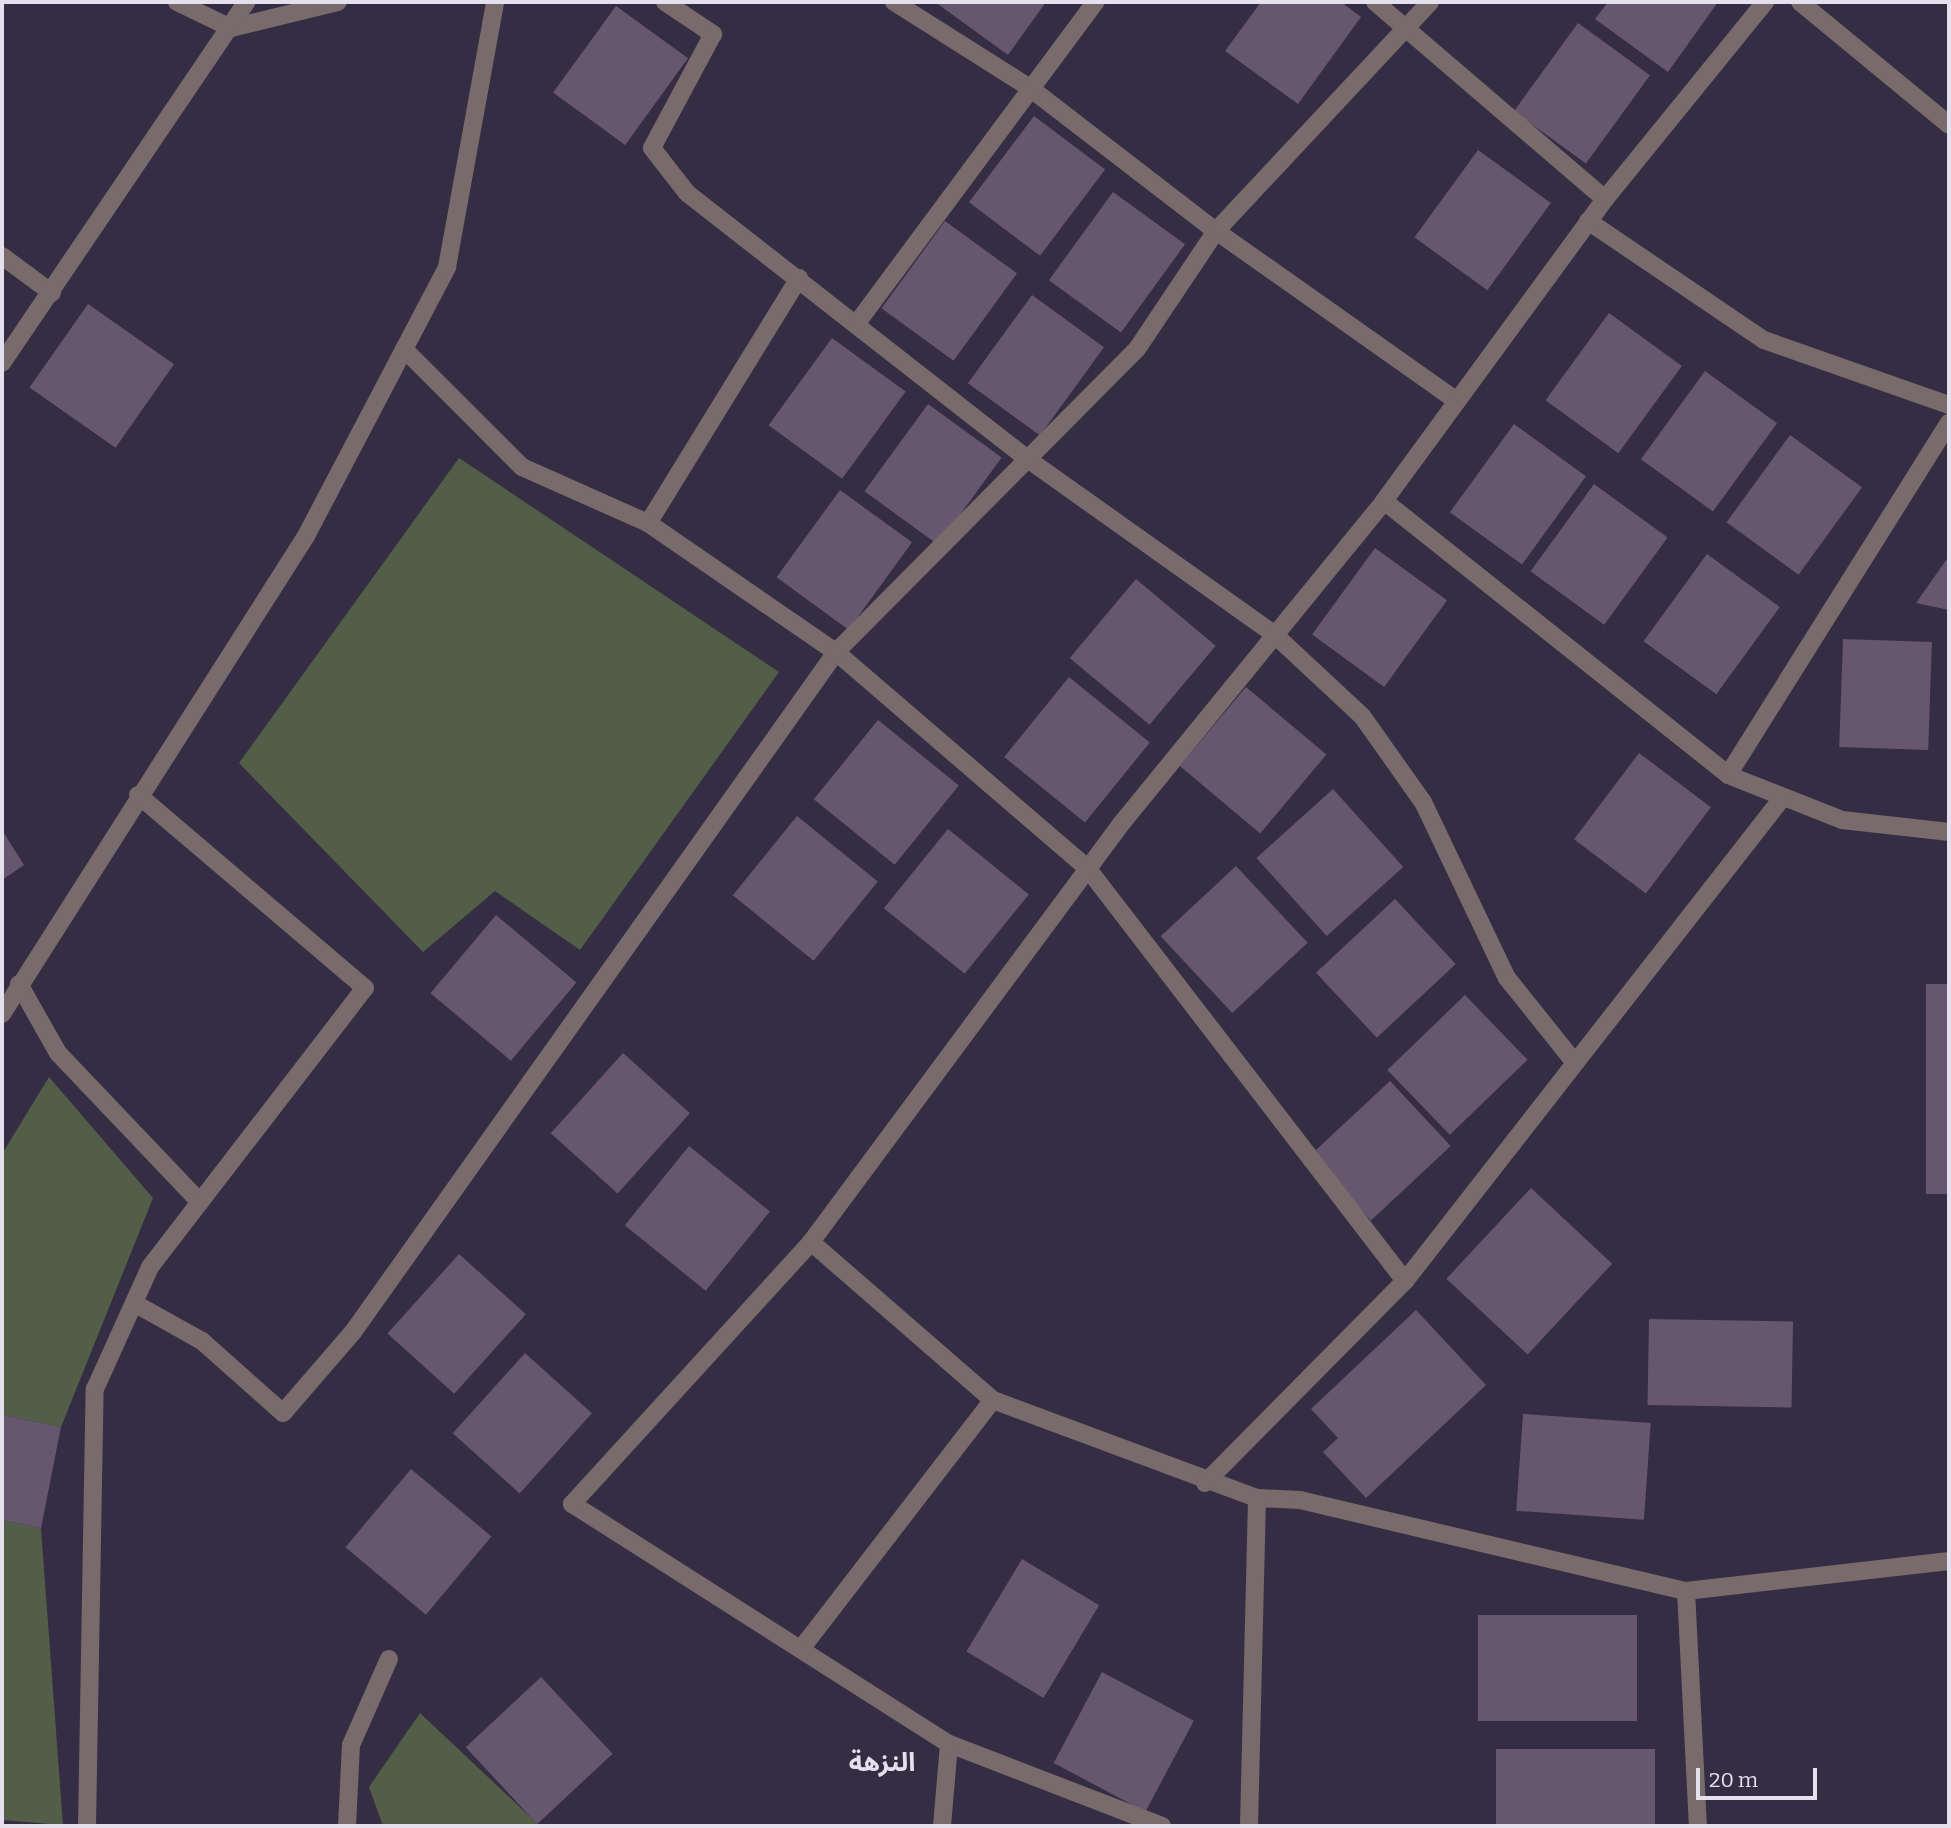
<!DOCTYPE html>
<html>
<head>
<meta charset="utf-8">
<style>
  body { margin:0 }
  #map { position:relative; width:1951px; height:1828px; overflow:hidden; background:#352d43; font-family:Bitter,"Noto Sans Arabic",serif }
  div>[style] { position:absolute }
  .green>* { inset:0; background:#525e47 }
  .building>* { inset:0; background:#67576e; transform-origin:0 0 }
  .minor>* { height:18px; margin:-9px; padding:0 9px; transform-origin:9px; border-radius:9px; background:#796b6b }
  span { translate:-50% -50%; white-space:nowrap; text-align:center; line-height:1.15; -webkit-text-stroke:5px #352d43; paint-order:stroke }
  .neighbourhood-label { font-size:26px; color:#e4e0ee; font-weight:700 }
  .frame { position:absolute; inset:0; border:4px solid #e4e0ee; pointer-events:none }
  .scale { position:absolute; left:1696px; top:1768px; width:121px; height:32px; box-sizing:border-box; border:4px solid #e4e0ee; border-top:0; padding-left:9px; font-size:21px; line-height:24px; white-space:nowrap; color:#e4e0ee; -webkit-text-stroke:5px #352d43; paint-order:stroke }
</style>
</head>
<body>
<div id="map">
  <div class="green">
    <i style="clip-path:polygon(459px 458px,779px 672px,580px 950px,495px 891px,423px 952px,239px 763px)"></i>
    <i style="clip-path:polygon(49px 1077px,153px 1198px,61px 1427px,2px 1415px,2px 1154px)"></i>
    <i style="clip-path:polygon(2px 1520px,41px 1528px,63px 1825px,2px 1820px)"></i>
    <i style="clip-path:polygon(420px 1713px,540px 1826px,383px 1826px,369px 1787px)"></i>
  </div>
  <div class="building">
    <i style="clip-path:polygon(935px 2px,1046px 2px,1008px 55px)"></i>
    <i style="clip-path:polygon(1261px 2px,1341px 2px,1361px 17px,1298px 104px,1225px 51px)"></i>
    <i style="clip-path:polygon(1608px 2px,1718px 2px,1668px 72px,1595px 19px)"></i>
    <i style="left:616px;top:6px;width:89px;height:107px;rotate:36deg"></i>
    <i style="left:1578px;top:23px;width:89px;height:109px;rotate:36deg"></i>
    <i style="left:1034px;top:116px;width:89px;height:108px;rotate:37deg"></i>
    <i style="left:1478px;top:150px;width:90px;height:108px;rotate:36deg"></i>
    <i style="left:1113px;top:192px;width:89px;height:109px;rotate:36deg"></i>
    <i style="left:945px;top:221px;width:89px;height:108px;rotate:36deg"></i>
    <i style="left:1032px;top:295px;width:89px;height:109px;rotate:36deg"></i>
    <i style="left:88px;top:304px;width:105px;height:102px;rotate:35deg"></i>
    <i style="left:1609px;top:313px;width:90px;height:108px;rotate:36deg"></i>
    <i style="left:832px;top:338px;width:91px;height:108px;rotate:36deg"></i>
    <i style="left:1705px;top:371px;width:89px;height:109px;rotate:36deg"></i>
    <i style="left:928px;top:404px;width:91px;height:108px;rotate:36deg"></i>
    <i style="left:1514px;top:424px;width:89px;height:109px;rotate:36deg"></i>
    <i style="left:1790px;top:435px;width:89px;height:108px;rotate:36deg"></i>
    <i style="left:1594px;top:484px;width:91px;height:108px;rotate:36deg"></i>
    <i style="left:840px;top:490px;width:89px;height:108px;rotate:36deg"></i>
    <i style="left:1375px;top:548px;width:89px;height:107px;rotate:36deg"></i>
    <i style="left:1707px;top:554px;width:90px;height:108px;rotate:36deg"></i>
    <i style="clip-path:polygon(1949px 556px,1949px 610px,1916px 603px)"></i>
    <i style="left:1136px;top:579px;width:104px;height:103px;rotate:40deg"></i>
    <i style="left:1843px;top:639px;width:89px;height:108px;rotate:2deg"></i>
    <i style="left:1069px;top:677px;width:104px;height:103px;rotate:39deg"></i>
    <i style="left:1246px;top:687px;width:105px;height:103px;rotate:40deg"></i>
    <i style="left:878px;top:720px;width:104px;height:102px;rotate:39deg"></i>
    <i style="left:1639px;top:753px;width:90px;height:108px;rotate:37deg"></i>
    <i style="left:1333px;top:789px;width:105px;height:103px;rotate:48deg"></i>
    <i style="left:797px;top:816px;width:104px;height:102px;rotate:39deg"></i>
    <i style="left:948px;top:829px;width:104px;height:102px;rotate:39deg"></i>
    <i style="clip-path:polygon(2px 830px,24px 865px,2px 880px)"></i>
    <i style="left:1236px;top:866px;width:105px;height:103px;rotate:47deg"></i>
    <i style="left:1395px;top:899px;width:89px;height:108px;rotate:47deg"></i>
    <i style="left:496px;top:915px;width:105px;height:102px;rotate:40deg"></i>
    <i style="left:1926px;top:984px;width:23px;height:210px"></i>
    <i style="left:1465px;top:995px;width:90px;height:108px;rotate:46deg"></i>
    <i style="left:623px;top:1053px;width:90px;height:108px;rotate:42deg"></i>
    <i style="left:1390px;top:1081px;width:89px;height:109px;rotate:47deg"></i>
    <i style="left:689px;top:1146px;width:104px;height:102px;rotate:39deg"></i>
    <i style="left:1531px;top:1188px;width:111px;height:124px;rotate:43deg"></i>
    <i style="left:459px;top:1254px;width:90px;height:107px;rotate:42deg"></i>
    <i style="clip-path:polygon(1416px 1310px,1486px 1385px,1366px 1498px,1323px 1452px,1338px 1438px,1311px 1409px)"></i>
    <i style="left:1649px;top:1319px;width:144px;height:86px;rotate:1deg"></i>
    <i style="left:525px;top:1353px;width:90px;height:108px;rotate:42deg"></i>
    <i style="left:1523px;top:1414px;width:128px;height:97px;rotate:4deg"></i>
    <i style="clip-path:polygon(2px 1415px,61px 1427px,41px 1528px,2px 1520px)"></i>
    <i style="left:411px;top:1469px;width:105px;height:102px;rotate:40deg"></i>
    <i style="left:1022px;top:1559px;width:90px;height:108px;rotate:31deg"></i>
    <i style="left:1478px;top:1615px;width:159px;height:106px"></i>
    <i style="left:1102px;top:1672px;width:104px;height:103px;rotate:28deg"></i>
    <i style="left:541px;top:1677px;width:105px;height:103px;rotate:47deg"></i>
    <i style="left:1496px;top:1749px;width:159px;height:77px"></i>
  </div>
  <div class="minor">
    <i style="left:177px;top:2px;width:60px;rotate:25.7deg"></i>
    <i style="left:231px;top:28px;width:110px;rotate:-13.7deg"></i>
    <i style="left:665px;top:2px;width:58px;rotate:33.7deg"></i>
    <i style="left:713px;top:34px;width:129px;rotate:118.2deg"></i>
    <i style="left:652px;top:148px;width:57px;rotate:52.1deg"></i>
    <i style="left:687px;top:193px;width:434px;rotate:38deg"></i>
    <i style="left:1029px;top:460px;width:302px;rotate:35.4deg"></i>
    <i style="left:1275px;top:635px;width:119px;rotate:43deg"></i>
    <i style="left:1362px;top:716px;width:105px;rotate:54.7deg"></i>
    <i style="left:1423px;top:802px;width:195px;rotate:64.5deg"></i>
    <i style="left:1507px;top:978px;width:109px;rotate:51.3deg"></i>
    <i style="left:894px;top:2px;width:161px;rotate:32.3deg"></i>
    <i style="left:1030px;top:88px;width:235px;rotate:37.6deg"></i>
    <i style="left:1216px;top:231px;width:295px;rotate:35.2deg"></i>
    <i style="left:1375px;top:2px;width:303px;rotate:40.6deg"></i>
    <i style="left:1800px;top:2px;width:193px;rotate:39.5deg"></i>
    <i style="left:1588px;top:221px;width:212px;rotate:34.1deg"></i>
    <i style="left:1764px;top:340px;width:196px;rotate:19.4deg"></i>
    <i style="left:2px;top:256px;width:62px;rotate:36.5deg"></i>
    <i style="left:799px;top:278px;width:288px;rotate:121.6deg"></i>
    <i style="left:648px;top:523px;width:228px;rotate:34.5deg"></i>
    <i style="left:836px;top:652px;width:333px;rotate:40.7deg"></i>
    <i style="left:1088px;top:869px;width:520px;rotate:52.42deg"></i>
    <i style="left:857px;top:323px;width:400px;rotate:-53.4deg"></i>
    <i style="left:404px;top:349px;width:167px;rotate:45deg"></i>
    <i style="left:522px;top:467px;width:138px;rotate:24deg"></i>
    <i style="left:2px;top:363px;width:436px;rotate:-55.9deg"></i>
    <i style="left:1384px;top:501px;width:440px;rotate:38.5deg"></i>
    <i style="left:1728px;top:775px;width:123px;rotate:21.5deg"></i>
    <i style="left:1842px;top:820px;width:108px;rotate:6.4deg"></i>
    <i style="left:1728px;top:775px;width:416px;rotate:-57.9deg"></i>
    <i style="left:19px;top:984px;width:79px;rotate:60.5deg"></i>
    <i style="left:58px;top:1053px;width:206px;rotate:46.4deg"></i>
    <i style="left:2px;top:1014px;width:566px;rotate:-57.54deg"></i>
    <i style="left:306px;top:536px;width:304px;rotate:-62.3deg"></i>
    <i style="left:447px;top:267px;width:269px;rotate:-79.7deg"></i>
    <i style="left:811px;top:1242px;width:241px;rotate:41deg"></i>
    <i style="left:993px;top:1400px;width:282px;rotate:20.4deg"></i>
    <i style="left:1257px;top:1498px;width:43px;rotate:2.7deg"></i>
    <i style="left:1300px;top:1500px;width:397px;rotate:13.3deg"></i>
    <i style="left:1686px;top:1591px;width:265px;rotate:-6.5deg"></i>
    <i style="left:134px;top:1303px;width:78px;rotate:29.2deg"></i>
    <i style="left:202px;top:1341px;width:108px;rotate:41.6deg"></i>
    <i style="left:283px;top:1413px;width:107px;rotate:-49.2deg"></i>
    <i style="left:353px;top:1332px;width:834px;rotate:-54.61deg"></i>
    <i style="left:836px;top:652px;width:427px;rotate:-45.2deg"></i>
    <i style="left:1137px;top:349px;width:142px;rotate:-56.2deg"></i>
    <i style="left:1216px;top:231px;width:313px;rotate:-46.9deg"></i>
    <i style="left:1205px;top:1483px;width:284px;rotate:-45.3deg"></i>
    <i style="left:1405px;top:1281px;width:614px;rotate:-52.01deg"></i>
    <i style="left:1686px;top:1591px;width:235px;rotate:87.1deg"></i>
    <i style="left:801px;top:1649px;width:314px;rotate:-52.4deg"></i>
    <i style="left:87px;top:1826px;width:437px;rotate:-89deg"></i>
    <i style="left:95px;top:1389px;width:134px;rotate:-65.7deg"></i>
    <i style="left:150px;top:1267px;width:352px;rotate:-52.4deg"></i>
    <i style="left:365px;top:988px;width:298px;rotate:-139.6deg"></i>
    <i style="left:347px;top:1826px;width:81px;rotate:-87.2deg"></i>
    <i style="left:351px;top:1745px;width:94px;rotate:-66.2deg"></i>
    <i style="left:942px;top:1826px;width:82px;rotate:-85.1deg"></i>
    <i style="left:1162px;top:1826px;width:228px;rotate:-158.9deg"></i>
    <i style="left:949px;top:1744px;width:447px;rotate:-147.5deg"></i>
    <i style="left:572px;top:1504px;width:355px;rotate:-47.6deg"></i>
    <i style="left:811px;top:1242px;width:520px;rotate:-53.44deg"></i>
    <i style="left:1121px;top:824px;width:417px;rotate:-50.8deg"></i>
    <i style="left:1384px;top:501px;width:374px;rotate:-53.8deg"></i>
    <i style="left:1605px;top:199px;width:254px;rotate:-50.9deg"></i>
    <i style="left:1249px;top:1826px;width:328px;rotate:-88.6deg"></i>
  </div>
  <div class="neighbourhood-label">
    <span style="left:882px;top:1763px">النزهة</span>
  </div>
  <div class="frame"></div>
  <div class="scale">20 m</div>
</div>
</body>
</html>
